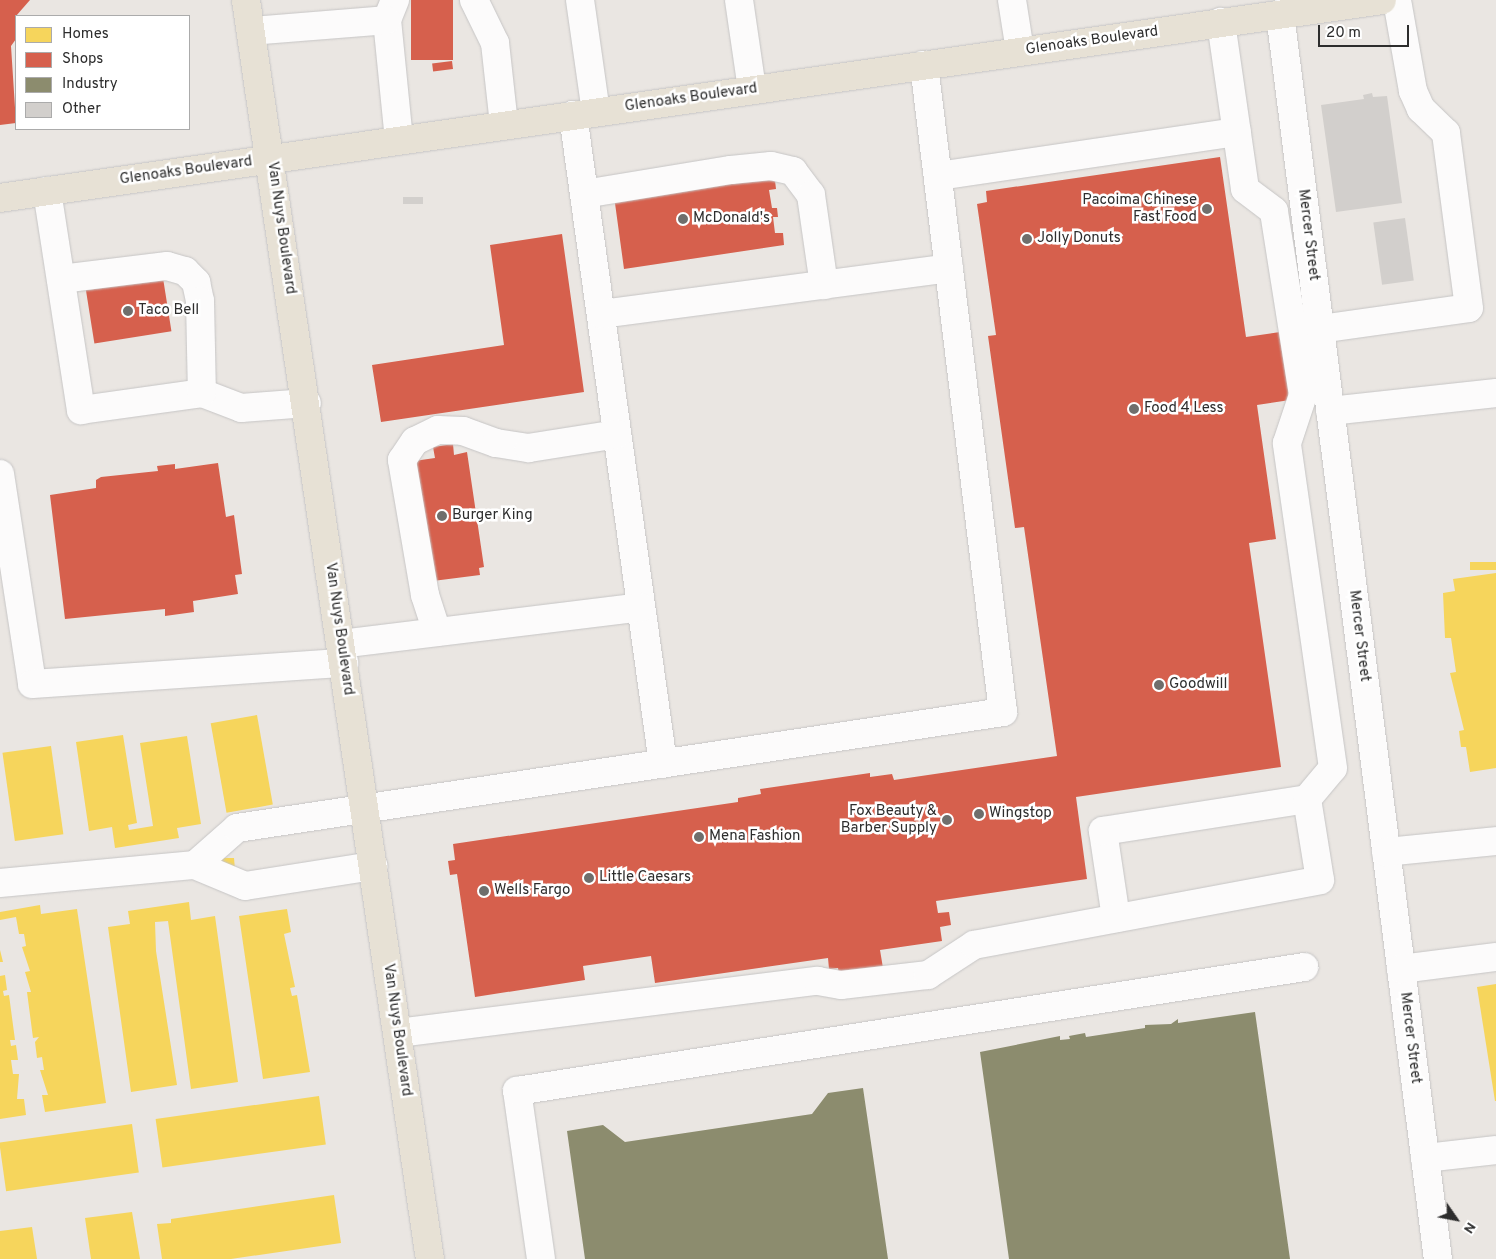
<!DOCTYPE html>
<html>
<head>
<meta charset="utf-8">
<style>
  body { margin:0 }
  #map { position:relative; width:1496px; height:1259px; overflow:hidden; background:#eae6e2; font-family:Overpass,sans-serif }
  div>[style] { position:absolute }
  .homes>* { inset:0; background:#f6d55c; transform-origin:0 0 }
  .shops>* { inset:0; background:#d6604d; transform-origin:0 0 }
  .industry>* { inset:0; background:#8c8c6e }
  .building>* { inset:0; background:#d2cfcc; transform-origin:0 0 }
  .roads { filter:drop-shadow(0 0 1px #c6c5c5) drop-shadow(0 0 1px #c6c5c5) }
  .minor>* { height:28px; margin:-14px; padding:0 14px; transform-origin:14px; border-radius:14px; background:#fcfbfb }
  .major>* { height:28px; margin:-14px; padding:0 14px; transform-origin:14px; border-radius:14px; background:#e7e1d5 }
  .dots>* { width:14px; height:14px; translate:-50% -50%; box-sizing:border-box; border:2px solid #fff; border-radius:50% }
  span { translate:-50% -50%; white-space:nowrap; text-align:center; line-height:1.15; -webkit-text-stroke:5px #fff; paint-order:stroke }
  .street-label { font-size:15px; color:#2d2d2d }
  .poi-label { font-size:15px; color:#2d2d2d }
  .right { translate:-100% -50%; text-align:right }
  .left { translate:0 -50%; text-align:left }
  .legend { position:absolute; left:15px; top:15px; width:175px; height:115px; box-sizing:border-box; background:#fff; border:1px solid #ababab; margin:0; padding:6px 9px; list-style:none; font-size:15px; color:#2d2d2d }
  .legend li { display:flex; align-items:center; gap:10px; height:25px }
  .legend b { width:25px; border:1px solid #ababab }
  .north { position:absolute; left:1431px; top:1194px; width:50px; height:50px; -webkit-text-stroke:4px #fff; paint-order:stroke; rotate:123deg; font-size:14px; font-weight:700; line-height:20px; text-align:center; color:#2d2d2d }
  .north::after { content:''; display:block; margin:auto; width:18px; height:22px; background:#2d2d2d; clip-path:polygon(50% 0,100% 100%,50% 72%,0 100%) }
  .scale { position:absolute; left:1318px; top:25px; width:91px; height:22px; box-sizing:border-box; border:2px solid #2d2d2d; border-top:0; padding-left:6px; font-size:15px; line-height:18px; white-space:nowrap; color:#2d2d2d; -webkit-text-stroke:4px #fff; paint-order:stroke }
</style>
</head>
<body>
<div id="map">
  <div class="homes">
    <i style="left:1496px;top:562px;width:8px;height:26px;rotate:90deg"></i>
    <i style="clip-path:polygon(1496px 573px,1496px 768px,1470px 772px,1466px 747px,1461px 747px,1459px 731px,1464px 730px,1450px 673px,1456px 672px,1451px 638px,1445px 638px,1443px 593px,1455px 591px,1453px 579px)"></i>
    <i style="left:257px;top:715px;width:91px;height:47px;rotate:80deg"></i>
    <i style="clip-path:polygon(123px 735px,137px 823px,128px 825px,129px 830px,153px 826px,140px 743px,187px 736px,201px 824px,177px 828px,179px 838px,115px 848px,112px 827px,89px 831px,76px 742px)"></i>
    <i style="left:51px;top:746px;width:89px;height:49px;rotate:82deg"></i>
    <i style="clip-path:polygon(219px 858px,234px 858px,235px 870px,222px 873px)"></i>
    <i style="clip-path:polygon(189px 902px,191px 920px,215px 916px,238px 1082px,191px 1089px,168px 921px,155px 922px,156px 951px,177px 1085px,131px 1092px,108px 927px,130px 924px,128px 911px)"></i>
    <i style="clip-path:polygon(40px 905px,41px 914px,77px 909px,106px 1103px,45px 1112px,42px 1095px,48px 1095px,40px 1070px,44px 1070px,42px 1057px,37px 1058px,35px 1042px,39px 1037px,33px 1038px,27px 992px,31px 992px,25px 972px,30px 971px,22px 947px,26px 946px,24px 934px,19px 934px,16px 917px,0 920px,0 912px)"></i>
    <i style="clip-path:polygon(287px 909px,291px 932px,284px 934px,295px 987px,290px 988px,292px 996px,297px 995px,310px 1072px,263px 1079px,239px 916px)"></i>
    <i style="clip-path:polygon(0 950px,3px 962px,0 962px)"></i>
    <i style="clip-path:polygon(5px 975px,7px 990px,3px 991px,4px 996px,9px 995px,15px 1040px,10px 1040px,11px 1046px,16px 1045px,18px 1060px,11px 1060px,13px 1074px,19px 1074px,17px 1099px,24px 1099px,26px 1115px,0 1119px,0 976px)"></i>
    <i style="clip-path:polygon(1496px 984px,1496px 1101px,1495px 1101px,1477px 987px)"></i>
    <i style="left:319px;top:1096px;width:49px;height:165px;rotate:82deg"></i>
    <i style="left:132px;top:1124px;width:49px;height:134px;rotate:82deg"></i>
    <i style="clip-path:polygon(334px 1195px,341px 1243px,231px 1259px,162px 1259px,157px 1224px,171px 1223px,171px 1219px)"></i>
    <i style="clip-path:polygon(132px 1212px,140px 1259px,91px 1259px,85px 1218px)"></i>
    <i style="clip-path:polygon(32px 1227px,37px 1259px,0 1259px,0 1231px)"></i>
  </div>
  <div class="shops">
    <i style="clip-path:polygon(0 0,30px 0,16px 16px,16px 39px,11px 46px,16px 123px,0 125px)"></i>
    <i style="left:411px;top:0;width:42px;height:60px"></i>
    <i style="left:452px;top:61px;width:8px;height:20px;rotate:83deg"></i>
    <i style="clip-path:polygon(1220px 157px,1246px 337px,1280px 332px,1290px 400px,1257px 405px,1276px 539px,1249px 543px,1281px 767px,1076px 797px,1087px 879px,936px 901px,938px 913px,949px 912px,951px 925px,940px 927px,942px 941px,880px 950px,883px 968px,839px 974px,838px 968px,829px 969px,828px 958px,655px 983px,651px 956px,583px 966px,585px 980px,475px 997px,457px 874px,450px 875px,448px 861px,455px 860px,453px 844px,738px 802px,738px 798px,761px 794px,760px 789px,870px 773px,870px 777px,892px 774px,894px 780px,1057px 756px,1024px 527px,1015px 528px,988px 336px,996px 335px,977px 204px,987px 202px,986px 191px)"></i>
    <i style="clip-path:polygon(774px 172px,776px 189px,769px 190px,772px 208px,777px 208px,778px 217px,773px 217px,775px 233px,783px 233px,784px 245px,624px 269px,614px 196px)"></i>
    <i style="clip-path:polygon(562px 234px,584px 392px,381px 422px,372px 365px,504px 345px,490px 245px)"></i>
    <i style="left:163px;top:278px;width:54px;height:78px;rotate:81deg"></i>
    <i style="clip-path:polygon(453px 444px,454px 455px,467px 452px,484px 567px,479px 568px,480px 575px,425px 582px,407px 462px,435px 458px,433px 447px)"></i>
    <i style="clip-path:polygon(218px 463px,226px 517px,234px 515px,242px 574px,235px 575px,238px 594px,193px 601px,194px 612px,165px 616px,165px 609px,65px 619px,50px 495px,96px 488px,96px 480px,101px 477px,158px 471px,157px 466px,175px 464px,175px 469px)"></i>
  </div>
  <div class="industry">
    <i style="clip-path:polygon(1255px 1012px,1290px 1259px,1009px 1259px,980px 1052px,1060px 1036px,1060px 1040px,1070px 1039px,1069px 1036px,1085px 1033px,1086px 1037px,1145px 1028px,1145px 1025px,1171px 1024px,1178px 1019px,1178px 1023px)"></i>
    <i style="clip-path:polygon(863px 1088px,888px 1259px,585px 1259px,567px 1131px,603px 1125px,625px 1142px,812px 1114px,828px 1093px)"></i>
  </div>
  <div class="building">
    <i style="clip-path:polygon(1372px 93px,1373px 97px,1387px 96px,1402px 203px,1336px 212px,1321px 105px,1364px 99px,1363px 95px)"></i>
    <i style="left:423px;top:197px;width:7px;height:20px;rotate:90deg"></i>
    <i style="left:1405px;top:218px;width:63px;height:32px;rotate:82deg"></i>
  </div>
  <div class="roads">
    <div class="minor">
      <i style="left:395px;top:0;width:22px;rotate:112deg"></i>
      <i style="left:387px;top:20px;width:121px;rotate:84.3deg"></i>
      <i style="left:474px;top:0;width:48px;rotate:64deg"></i>
      <i style="left:495px;top:43px;width:81px;rotate:83.7deg"></i>
      <i style="left:580px;top:0;width:113px;rotate:81.9deg"></i>
      <i style="left:739px;top:0;width:90px;rotate:81.7deg"></i>
      <i style="left:1012px;top:0;width:52px;rotate:81.1deg"></i>
      <i style="left:1280px;top:14px;width:1255px;rotate:82.77deg"></i>
      <i style="left:251px;top:31px;width:136px;rotate:-4.6deg"></i>
      <i style="left:573px;top:115px;width:655px;rotate:82.1deg"></i>
      <i style="left:938px;top:176px;width:302px;rotate:-8.4deg"></i>
      <i style="left:47px;top:191px;width:222px;rotate:81.2deg"></i>
      <i style="left:81px;top:410px;width:122px;rotate:-8deg"></i>
      <i style="left:202px;top:393px;width:42px;rotate:21deg"></i>
      <i style="left:241px;top:408px;width:66px;rotate:-4.3deg"></i>
      <i style="left:584px;top:194px;width:149px;rotate:-9.3deg"></i>
      <i style="left:731px;top:170px;width:40px;rotate:-5.7deg"></i>
      <i style="left:771px;top:166px;width:23px;rotate:13deg"></i>
      <i style="left:793px;top:171px;width:30px;rotate:53deg"></i>
      <i style="left:811px;top:195px;width:91px;rotate:81.8deg"></i>
      <i style="left:61px;top:279px;width:107px;rotate:-7deg"></i>
      <i style="left:167px;top:266px;width:19px;rotate:16deg"></i>
      <i style="left:185px;top:271px;width:16px;rotate:45deg"></i>
      <i style="left:196px;top:282px;width:19px;rotate:78deg"></i>
      <i style="left:200px;top:301px;width:92px;rotate:88.8deg"></i>
      <i style="left:601px;top:314px;width:351px;rotate:-7.5deg"></i>
      <i style="left:1320px;top:329px;width:150px;rotate:-8deg"></i>
      <i style="left:1469px;top:308px;width:177px;rotate:-97.5deg"></i>
      <i style="left:1446px;top:133px;width:35px;rotate:-136deg"></i>
      <i style="left:1421px;top:109px;width:20px;rotate:-114deg"></i>
      <i style="left:1413px;top:91px;width:92px;rotate:-100deg"></i>
      <i style="left:1330px;top:411px;width:167px;rotate:-6.2deg"></i>
      <i style="left:0;top:474px;width:212px;rotate:81.3deg"></i>
      <i style="left:32px;top:684px;width:313px;rotate:-3.9deg"></i>
      <i style="left:437px;top:632px;width:39px;rotate:-108deg"></i>
      <i style="left:425px;top:595px;width:137px;rotate:-99.7deg"></i>
      <i style="left:402px;top:460px;width:23px;rotate:-56deg"></i>
      <i style="left:415px;top:441px;width:25px;rotate:-26deg"></i>
      <i style="left:438px;top:430px;width:25px;rotate:2deg"></i>
      <i style="left:463px;top:431px;width:35px;rotate:20deg"></i>
      <i style="left:496px;top:443px;width:33px;rotate:9deg"></i>
      <i style="left:529px;top:448px;width:89px;rotate:-9deg"></i>
      <i style="left:341px;top:644px;width:302px;rotate:-7deg"></i>
      <i style="left:1386px;top:852px;width:111px;rotate:-5.7deg"></i>
      <i style="left:195px;top:865px;width:56px;rotate:-41.4deg"></i>
      <i style="left:237px;top:828px;width:775px;rotate:-8.61deg"></i>
      <i style="left:1003px;top:712px;width:652px;rotate:-96.96deg"></i>
      <i style="left:0;top:883px;width:196px;rotate:-5.3deg"></i>
      <i style="left:195px;top:865px;width:54px;rotate:22.8deg"></i>
      <i style="left:245px;top:886px;width:130px;rotate:-8.9deg"></i>
      <i style="left:1116px;top:918px;width:88px;rotate:-98.5deg"></i>
      <i style="left:1103px;top:831px;width:206px;rotate:-8.9deg"></i>
      <i style="left:1401px;top:969px;width:96px;rotate:-7.2deg"></i>
      <i style="left:398px;top:1033px;width:423px;rotate:-7.1deg"></i>
      <i style="left:818px;top:981px;width:23px;rotate:10deg"></i>
      <i style="left:841px;top:985px;width:88px;rotate:-6.6deg"></i>
      <i style="left:928px;top:975px;width:55px;rotate:-33.1deg"></i>
      <i style="left:974px;top:945px;width:352px;rotate:-10.6deg"></i>
      <i style="left:1320px;top:880px;width:82px;rotate:-99.1deg"></i>
      <i style="left:1307px;top:799px;width:40px;rotate:-50deg"></i>
      <i style="left:1333px;top:768px;width:328px;rotate:-98.1deg"></i>
      <i style="left:1287px;top:443px;width:51px;rotate:-71.6deg"></i>
      <i style="left:1303px;top:395px;width:186px;rotate:-99deg"></i>
      <i style="left:1274px;top:211px;width:36px;rotate:-143deg"></i>
      <i style="left:1245px;top:189px;width:169px;rotate:-98.2deg"></i>
      <i style="left:1425px;top:1158px;width:71px;rotate:-6.4deg"></i>
      <i style="left:541px;top:1259px;width:170px;rotate:-98.1deg"></i>
      <i style="left:517px;top:1091px;width:797px;rotate:-8.95deg"></i>
    </div>
    <div class="major">
      <i style="left:246px;top:0;width:1272px;rotate:81.69deg"></i>
      <i style="left:0;top:198px;width:1396px;rotate:-8.15deg"></i>
    </div>
  </div>
  <div class="dots">
    <i style="left:1207px;top:209px;background:#6f6e6c"></i>
    <i style="left:683px;top:219px;background:#6f6e6c"></i>
    <i style="left:1027px;top:239px;background:#6f6e6c"></i>
    <i style="left:128px;top:311px;background:#6f6e6c"></i>
    <i style="left:1134px;top:409px;background:#6f6e6c"></i>
    <i style="left:442px;top:516px;background:#6f6e6c"></i>
    <i style="left:1159px;top:685px;background:#6f6e6c"></i>
    <i style="left:979px;top:814px;background:#6f6e6c"></i>
    <i style="left:947px;top:820px;background:#6f6e6c"></i>
    <i style="left:699px;top:837px;background:#6f6e6c"></i>
    <i style="left:589px;top:878px;background:#6f6e6c"></i>
    <i style="left:484px;top:891px;background:#6f6e6c"></i>
  </div>
  <div class="street-label">
    <span style="left:1092px;top:41px;rotate:-8deg">Glenoaks Boulevard</span>
    <span style="left:691px;top:98px;rotate:-8deg">Glenoaks Boulevard</span>
    <span style="left:186px;top:171px;rotate:-8deg">Glenoaks Boulevard</span>
    <span style="left:281px;top:228px;rotate:82deg">Van Nuys Boulevard</span>
    <span style="left:1308px;top:235px;rotate:83deg">Mercer Street</span>
    <span style="left:339px;top:629px;rotate:82deg">Van Nuys Boulevard</span>
    <span style="left:1359px;top:636px;rotate:83deg">Mercer Street</span>
    <span style="left:397px;top:1030px;rotate:82deg">Van Nuys Boulevard</span>
    <span style="left:1410px;top:1038px;rotate:83deg">Mercer Street</span>
  </div>
  <div class="poi-label">
    <span class="right" style="left:1197px;top:209px">Pacoima Chinese<br>Fast Food</span>
    <span class="left" style="left:693px;top:219px">McDonald's</span>
    <span class="left" style="left:1037px;top:239px">Jolly Donuts</span>
    <span class="left" style="left:138px;top:311px">Taco Bell</span>
    <span class="left" style="left:1144px;top:409px">Food 4 Less</span>
    <span class="left" style="left:452px;top:516px">Burger King</span>
    <span class="left" style="left:1169px;top:685px">Goodwill</span>
    <span class="right" style="left:937px;top:820px">Fox Beauty &amp;<br>Barber Supply</span>
    <span class="left" style="left:989px;top:814px">Wingstop</span>
    <span class="left" style="left:709px;top:837px">Mena Fashion</span>
    <span class="left" style="left:599px;top:878px">Little Caesars</span>
    <span class="left" style="left:494px;top:891px">Wells Fargo</span>
  </div>
  <ul class="legend">
  <li><b style="height:14px;background:#f6d55c"></b>Homes</li>
  <li><b style="height:14px;background:#d6604d"></b>Shops</li>
  <li><b style="height:14px;background:#8c8c6e"></b>Industry</li>
  <li><b style="height:14px;background:#d2cfcc"></b>Other</li>
  </ul>
  <div class="north">N</div>
  <div class="scale">20 m</div>
</div>
</body>
</html>
